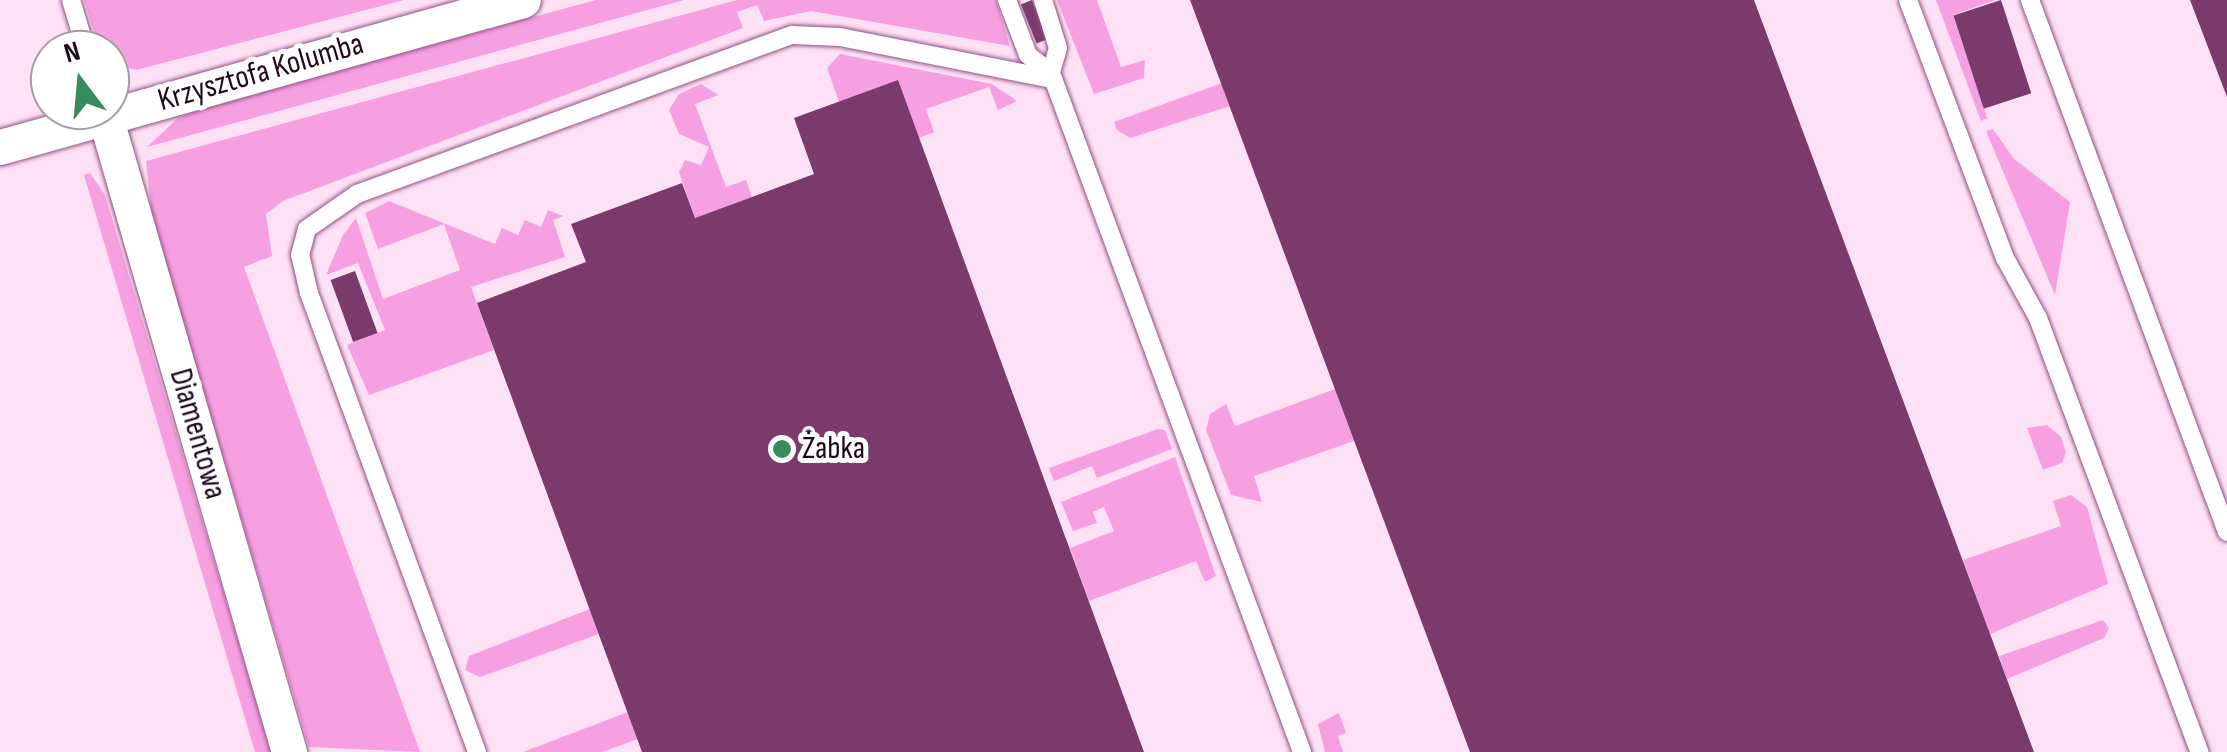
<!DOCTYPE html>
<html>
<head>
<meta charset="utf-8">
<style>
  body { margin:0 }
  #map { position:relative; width:2227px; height:752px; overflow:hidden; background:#ffe1f6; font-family:"Sofia Sans Condensed",sans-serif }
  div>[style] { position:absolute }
  .green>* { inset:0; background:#f7a0e1 }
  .building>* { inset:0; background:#7a3b6c; transform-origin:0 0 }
  .roads { filter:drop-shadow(0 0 2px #915082) drop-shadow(0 0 2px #915082) }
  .lane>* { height:18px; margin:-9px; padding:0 9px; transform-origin:9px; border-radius:9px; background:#fff }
  .street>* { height:35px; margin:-17.5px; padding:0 17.5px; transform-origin:17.5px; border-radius:17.5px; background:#fff }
  .dots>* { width:28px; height:28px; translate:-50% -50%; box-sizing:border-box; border:5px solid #fff; border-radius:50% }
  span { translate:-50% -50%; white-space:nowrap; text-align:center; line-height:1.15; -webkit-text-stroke:10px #fff; paint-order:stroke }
  .street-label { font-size:32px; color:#21081c }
  .poi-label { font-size:32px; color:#21081c }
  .left { translate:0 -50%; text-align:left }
  .north { position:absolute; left:30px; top:30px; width:100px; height:100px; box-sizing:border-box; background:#fff; border:2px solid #a69ca4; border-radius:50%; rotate:344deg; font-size:28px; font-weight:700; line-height:40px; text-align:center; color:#21081c }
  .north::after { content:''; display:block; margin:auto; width:35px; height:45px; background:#388b5d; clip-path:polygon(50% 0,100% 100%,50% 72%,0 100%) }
</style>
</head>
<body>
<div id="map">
  <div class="green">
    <i style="clip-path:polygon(84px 0,404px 0,136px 70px,114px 65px,110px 50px,100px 50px)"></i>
    <i style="clip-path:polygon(596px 0,684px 0,147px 147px,178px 118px,220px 102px)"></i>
    <i style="clip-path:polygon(737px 0,996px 0,1010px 46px,811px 11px,764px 21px,757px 5px,737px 12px,743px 28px,283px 201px,266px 214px,272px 256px,244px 267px,420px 752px,309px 747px,152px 217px,146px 161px)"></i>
    <i style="clip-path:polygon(1057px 0,1097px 0,1121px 67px,1145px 60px,1144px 78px,1094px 94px)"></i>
    <i style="clip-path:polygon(1936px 0,1995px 0,1953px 15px,1987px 118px,1981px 121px)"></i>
    <i style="clip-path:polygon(840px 54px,992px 84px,1017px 101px,998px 110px,989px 87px,926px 109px,934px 132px,919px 138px,839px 102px,827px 68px)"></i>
    <i style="clip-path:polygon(1222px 83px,1230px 106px,1130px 138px,1117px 130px,1114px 122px)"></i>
    <i style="clip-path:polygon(701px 84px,718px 95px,695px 104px,726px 187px,746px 180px,752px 197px,695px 218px,679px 172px,685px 160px,701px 165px,709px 147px,679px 134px,669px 110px,679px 94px)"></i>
    <i style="clip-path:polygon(1993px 129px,2014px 159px,2070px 202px,2055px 295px,1986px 131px)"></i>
    <i style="clip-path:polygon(90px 173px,105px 195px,271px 752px,255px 752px,84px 175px)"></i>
    <i style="clip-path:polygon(389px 201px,495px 244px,502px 228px,518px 235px,525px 220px,541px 227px,548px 210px,563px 216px,553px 220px,565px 257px,471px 287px,494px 350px,369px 395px,347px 345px,385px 330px,358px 263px,326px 275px,343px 235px,356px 218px,383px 299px,460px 270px,444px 224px,378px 249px,365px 213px)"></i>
    <i style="clip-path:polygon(1335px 389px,1354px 441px,1254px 476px,1262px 502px,1231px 495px,1206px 430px,1210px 414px,1226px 404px,1235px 426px)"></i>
    <i style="clip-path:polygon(2047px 425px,2061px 437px,2066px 453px,2062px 463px,2043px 470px,2027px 428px)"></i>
    <i style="clip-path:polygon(1158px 429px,1165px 430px,1172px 449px,1097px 478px,1092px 466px,1054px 481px,1049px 468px)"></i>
    <i style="clip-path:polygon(1175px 457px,1216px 576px,1205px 582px,1196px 561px,1089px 601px,1070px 548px,1114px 531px,1104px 507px,1093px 512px,1097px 523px,1073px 531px,1061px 502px)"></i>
    <i style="clip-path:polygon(2071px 495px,2087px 507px,2108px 584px,1990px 634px,1963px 560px,2061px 526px,2053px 501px)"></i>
    <i style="clip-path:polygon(590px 609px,599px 634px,480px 677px,465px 670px,469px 656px)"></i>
    <i style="clip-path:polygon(2103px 620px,2109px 628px,2104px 638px,2007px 679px,1999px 656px)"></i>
    <i style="clip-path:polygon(628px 712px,638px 739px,602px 752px,523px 752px)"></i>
    <i style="clip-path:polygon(1339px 713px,1346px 733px,1338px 736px,1343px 752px,1325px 752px,1318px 724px)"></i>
  </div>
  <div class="building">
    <i style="left:1032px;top:0;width:42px;height:12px;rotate:68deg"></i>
    <i style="clip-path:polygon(1190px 0,1754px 0,2034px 752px,1470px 752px)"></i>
    <i style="left:2001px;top:0;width:98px;height:50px;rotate:72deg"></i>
    <i style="clip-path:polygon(2190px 0,2227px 0,2227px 97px)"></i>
    <i style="clip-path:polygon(898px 80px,1144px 752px,642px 752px,477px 303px,586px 262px,571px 224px,682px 183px,695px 218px,814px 174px,794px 118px)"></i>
    <i style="left:355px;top:271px;width:66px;height:26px;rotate:70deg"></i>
  </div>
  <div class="roads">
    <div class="lane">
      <i style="left:71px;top:0;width:52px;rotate:73.3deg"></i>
      <i style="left:1007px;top:0;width:59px;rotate:69.1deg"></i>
      <i style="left:1028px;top:55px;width:29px;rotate:38deg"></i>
      <i style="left:1051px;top:73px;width:724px;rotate:69.71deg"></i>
      <i style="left:1043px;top:0;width:50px;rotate:72.6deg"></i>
      <i style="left:1058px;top:48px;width:26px;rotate:106deg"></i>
      <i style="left:1908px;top:0;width:276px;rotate:69.4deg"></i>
      <i style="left:2005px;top:258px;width:68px;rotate:61.2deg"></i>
      <i style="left:2038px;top:318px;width:463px;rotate:69.6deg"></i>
      <i style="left:2030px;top:0;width:567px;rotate:69.68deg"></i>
      <i style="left:477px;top:752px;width:489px;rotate:-110.1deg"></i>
      <i style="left:309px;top:293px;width:39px;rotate:-103deg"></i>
      <i style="left:300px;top:255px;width:27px;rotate:-75deg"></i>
      <i style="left:307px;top:229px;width:61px;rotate:-35deg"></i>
      <i style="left:357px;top:194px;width:463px;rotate:-20.1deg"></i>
      <i style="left:792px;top:35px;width:48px;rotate:2.4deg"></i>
      <i style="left:840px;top:37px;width:217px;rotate:11.2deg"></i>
    </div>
    <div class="street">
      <i style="left:105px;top:116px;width:662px;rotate:73.86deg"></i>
      <i style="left:0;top:147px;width:543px;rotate:-15.7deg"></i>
    </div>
  </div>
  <div class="dots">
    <i style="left:782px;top:449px;background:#388b5d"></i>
  </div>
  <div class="street-label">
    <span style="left:261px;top:73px;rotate:-16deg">Krzysztofa Kolumba</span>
    <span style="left:197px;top:434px;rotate:74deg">Diamentowa</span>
  </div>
  <div class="poi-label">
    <span class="left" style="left:802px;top:449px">Żabka</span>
  </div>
  <div class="north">N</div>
</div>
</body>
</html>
